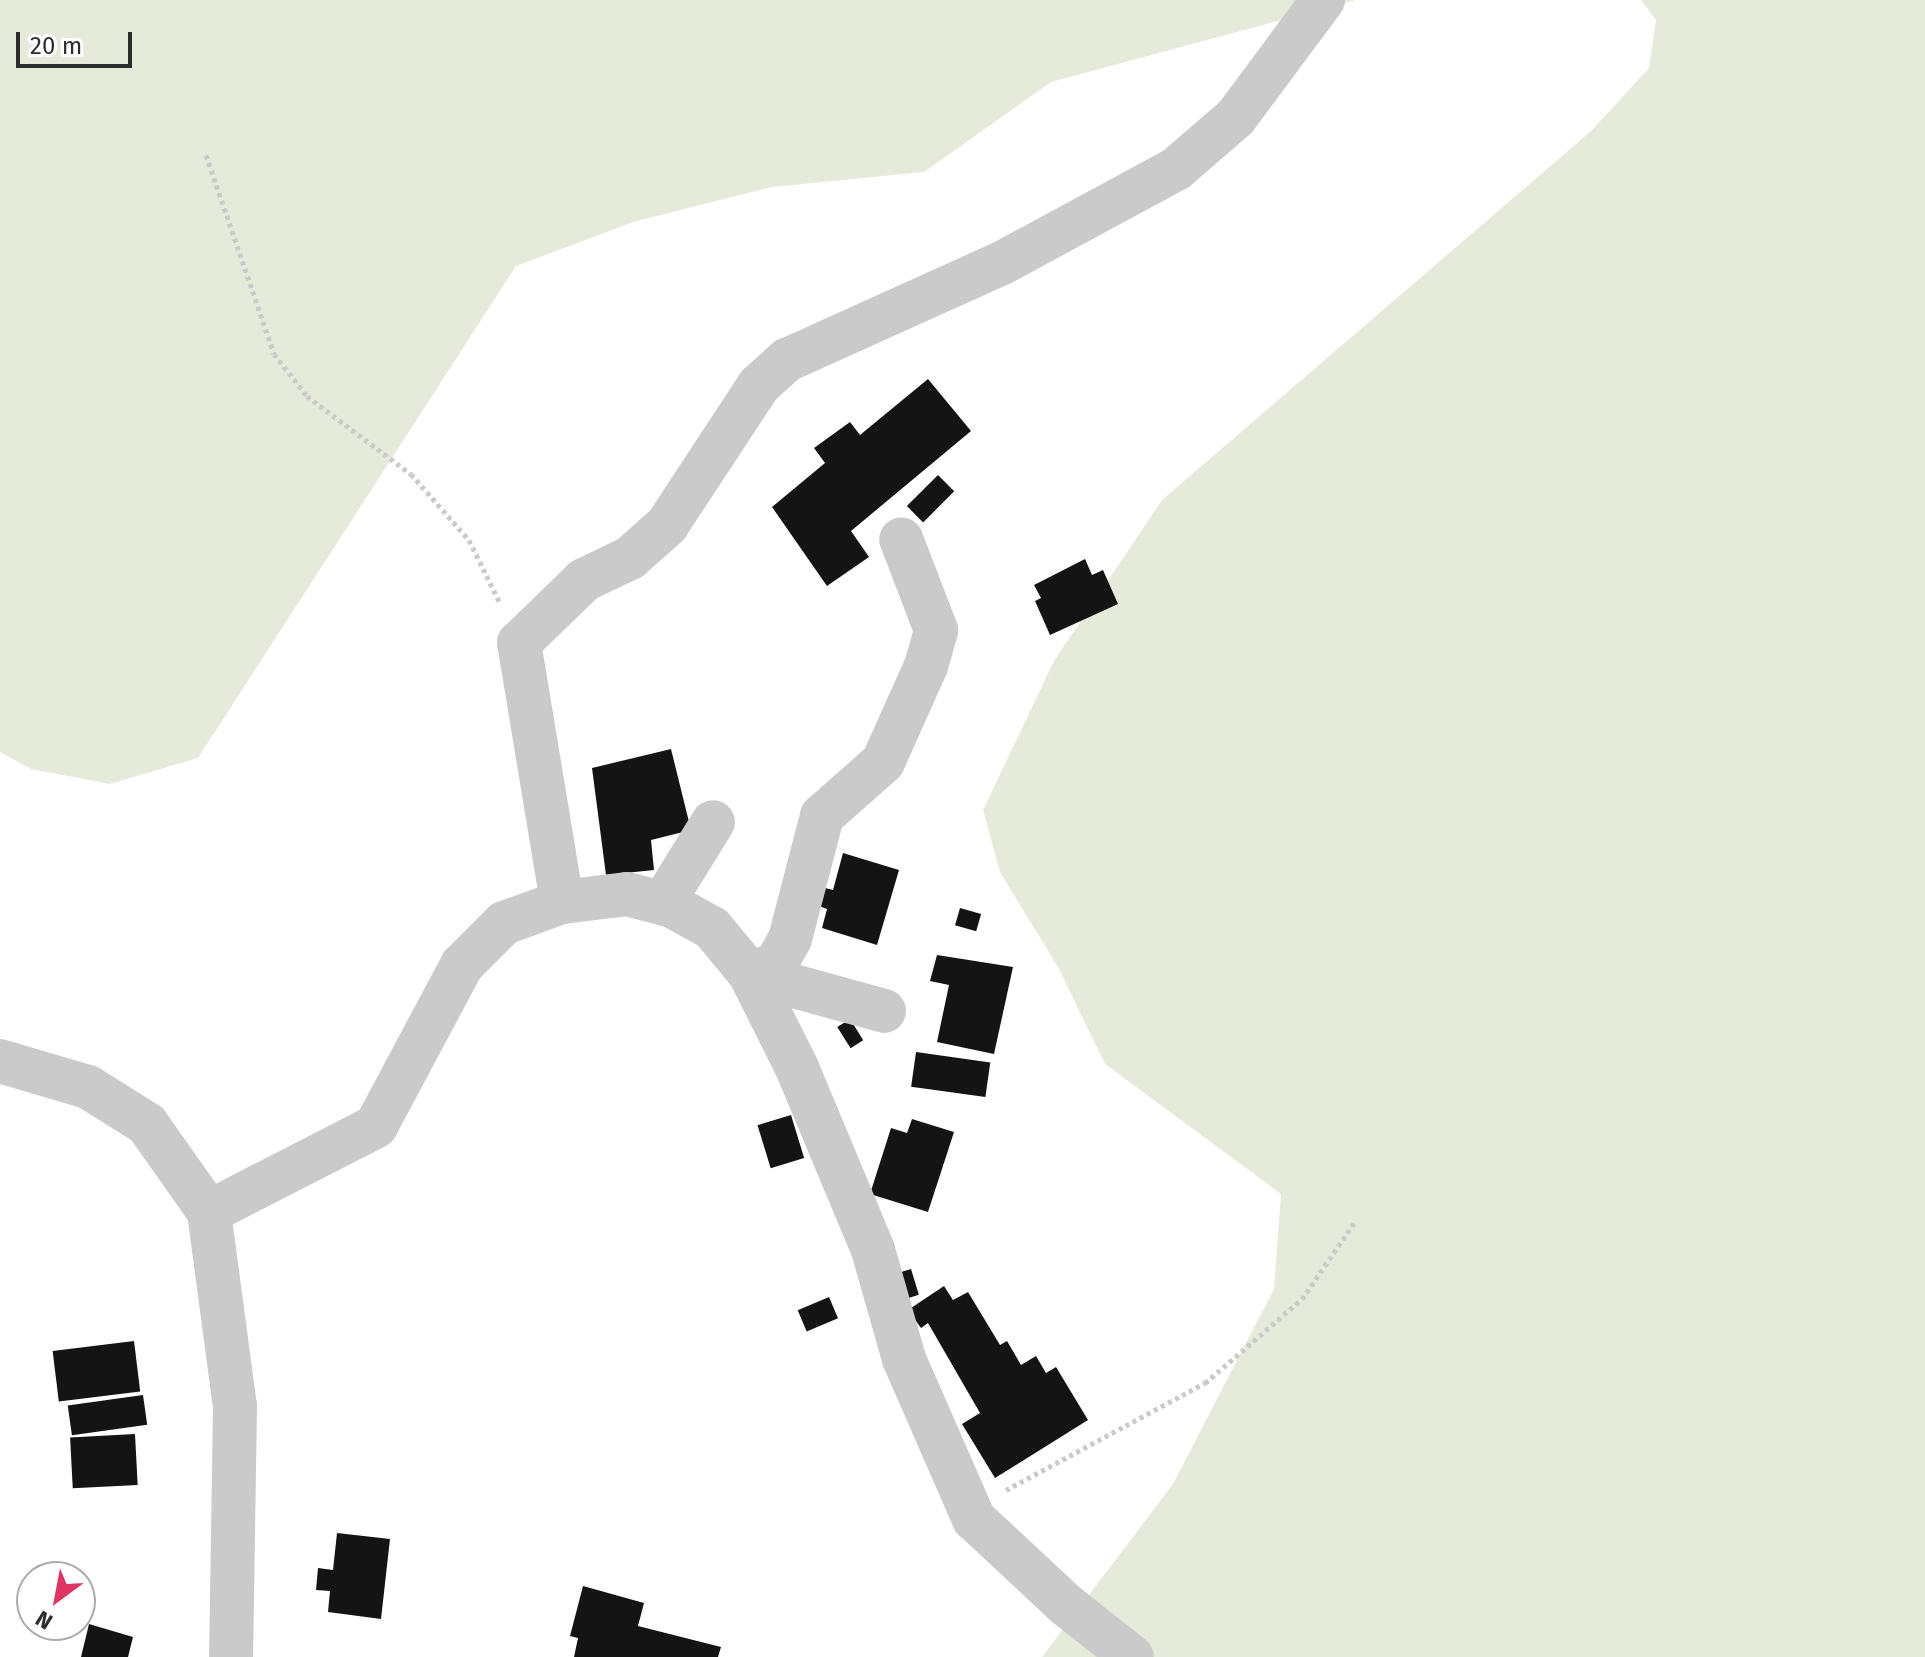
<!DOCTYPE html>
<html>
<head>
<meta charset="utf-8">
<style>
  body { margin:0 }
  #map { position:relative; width:1925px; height:1657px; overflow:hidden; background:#fff; font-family:"Fira Sans",sans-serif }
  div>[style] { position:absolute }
  .green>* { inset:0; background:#e6eada }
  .building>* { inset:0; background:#141414; transform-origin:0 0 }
  .path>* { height:5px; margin-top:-2.5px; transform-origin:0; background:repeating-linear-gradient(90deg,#cacaca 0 4px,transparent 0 8px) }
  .minor>* { height:44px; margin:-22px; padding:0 22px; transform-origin:22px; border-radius:22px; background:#cacaca }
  span { translate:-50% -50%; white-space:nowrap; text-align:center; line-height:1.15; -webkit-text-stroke:8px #fff; paint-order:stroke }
  .north { position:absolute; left:16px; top:1561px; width:80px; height:80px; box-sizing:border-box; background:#fff; border:2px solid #ababab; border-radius:50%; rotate:212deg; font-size:22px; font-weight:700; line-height:32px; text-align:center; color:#2d2d2d }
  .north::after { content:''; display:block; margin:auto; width:28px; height:36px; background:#de3562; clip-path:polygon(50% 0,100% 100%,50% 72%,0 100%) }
  .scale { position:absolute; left:16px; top:32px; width:116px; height:36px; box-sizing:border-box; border:4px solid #2d2d2d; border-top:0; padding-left:10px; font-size:24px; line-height:28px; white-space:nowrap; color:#2d2d2d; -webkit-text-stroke:6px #fff; paint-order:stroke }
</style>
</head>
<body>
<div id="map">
  <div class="green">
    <i style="clip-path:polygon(0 0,1356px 0,1051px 82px,924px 172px,772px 187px,633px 222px,516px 266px,198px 758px,110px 784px,31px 769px,0 752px)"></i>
    <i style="clip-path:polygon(1641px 0,1925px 0,1925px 1657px,1042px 1657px,1173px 1484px,1274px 1289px,1281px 1194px,1105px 1064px,1058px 967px,1000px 872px,983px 810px,1054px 661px,1162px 500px,1591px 131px,1649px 68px,1656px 20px)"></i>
  </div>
  <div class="building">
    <i style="clip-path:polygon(928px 379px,971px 431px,851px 531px,869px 557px,827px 586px,772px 507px,825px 463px,814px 448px,850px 422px,860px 435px)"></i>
    <i style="left:938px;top:475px;width:23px;height:44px;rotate:45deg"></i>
    <i style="clip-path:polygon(1085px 559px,1092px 575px,1103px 570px,1118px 604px,1050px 635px,1035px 601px,1041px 598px,1034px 585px)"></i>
    <i style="clip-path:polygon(671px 749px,691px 830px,651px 840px,654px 870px,606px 875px,592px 768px)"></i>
    <i style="clip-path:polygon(843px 853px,899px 870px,877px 945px,822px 928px,827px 909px,816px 905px,821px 887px,833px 890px)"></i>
    <i style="left:960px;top:908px;width:22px;height:18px;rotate:16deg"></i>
    <i style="clip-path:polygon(937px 955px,1013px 967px,994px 1054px,937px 1042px,949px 985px,930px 981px)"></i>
    <i style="left:850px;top:1019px;width:25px;height:15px;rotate:58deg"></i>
    <i style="left:916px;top:1052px;width:75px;height:35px;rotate:8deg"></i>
    <i style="left:791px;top:1115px;width:45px;height:35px;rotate:73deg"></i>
    <i style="clip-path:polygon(912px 1119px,954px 1132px,928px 1212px,870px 1194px,891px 1128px,907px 1133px)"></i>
    <i style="left:911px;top:1269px;width:27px;height:19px;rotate:73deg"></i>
    <i style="clip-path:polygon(944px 1286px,953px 1300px,968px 1292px,1000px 1345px,1007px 1341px,1021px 1365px,1036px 1356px,1046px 1373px,1056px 1367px,1088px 1420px,995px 1478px,962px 1424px,980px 1413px,928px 1323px,921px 1328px,908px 1310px)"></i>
    <i style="left:829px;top:1297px;width:23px;height:34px;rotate:67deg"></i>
    <i style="left:134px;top:1341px;width:51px;height:82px;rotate:83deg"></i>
    <i style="left:143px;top:1395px;width:30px;height:76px;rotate:82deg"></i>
    <i style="left:135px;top:1434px;width:51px;height:65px;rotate:87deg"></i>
    <i style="clip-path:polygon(337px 1533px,390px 1539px,381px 1619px,328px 1612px,330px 1591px,316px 1590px,318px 1568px,333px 1570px)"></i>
    <i style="clip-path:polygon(583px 1586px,644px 1603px,638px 1626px,721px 1647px,718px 1657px,574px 1657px,578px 1638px,570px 1636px)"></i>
    <i style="clip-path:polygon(89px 1624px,133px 1637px,128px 1657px,81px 1657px)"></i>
  </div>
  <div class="path">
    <i style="left:206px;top:155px;width:210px;rotate:71.1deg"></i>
    <i style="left:274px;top:354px;width:53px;rotate:51.8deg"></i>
    <i style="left:307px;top:396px;width:130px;rotate:36.9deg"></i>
    <i style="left:411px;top:474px;width:88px;rotate:48.7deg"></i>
    <i style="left:469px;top:540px;width:70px;rotate:63.8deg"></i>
    <i style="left:1006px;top:1490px;width:226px;rotate:-28.3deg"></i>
    <i style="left:1205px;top:1383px;width:128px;rotate:-40.9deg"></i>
    <i style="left:1302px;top:1299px;width:96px;rotate:-55.6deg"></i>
  </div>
  <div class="minor">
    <i style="left:562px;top:902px;width:263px;rotate:-99.4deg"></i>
    <i style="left:519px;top:643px;width:91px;rotate:-44.1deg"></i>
    <i style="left:584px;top:580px;width:51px;rotate:-25.6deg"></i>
    <i style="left:630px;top:558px;width:50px;rotate:-41.7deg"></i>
    <i style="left:667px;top:525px;width:168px;rotate:-56.7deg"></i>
    <i style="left:759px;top:385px;width:38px;rotate:-42deg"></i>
    <i style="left:787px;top:360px;width:236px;rotate:-24.3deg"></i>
    <i style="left:1002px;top:263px;width:198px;rotate:-28.4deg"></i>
    <i style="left:1176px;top:169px;width:79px;rotate:-40.9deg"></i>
    <i style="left:1236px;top:117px;width:146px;rotate:-53.4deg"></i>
    <i style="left:663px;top:903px;width:95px;rotate:-58.3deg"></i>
    <i style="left:750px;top:974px;width:28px;rotate:-21deg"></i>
    <i style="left:776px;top:964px;width:29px;rotate:-61deg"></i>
    <i style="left:790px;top:939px;width:127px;rotate:-75.4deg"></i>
    <i style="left:822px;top:816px;width:81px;rotate:-41.5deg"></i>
    <i style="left:883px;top:762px;width:105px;rotate:-65.9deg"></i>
    <i style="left:926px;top:666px;width:37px;rotate:-74deg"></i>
    <i style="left:936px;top:630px;width:97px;rotate:-111deg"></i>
    <i style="left:750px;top:974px;width:139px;rotate:15.4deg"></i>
    <i style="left:0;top:1061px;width:92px;rotate:16.5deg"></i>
    <i style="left:88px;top:1087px;width:70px;rotate:32.1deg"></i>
    <i style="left:147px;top:1124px;width:108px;rotate:54.8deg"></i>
    <i style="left:209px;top:1212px;width:197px;rotate:82.4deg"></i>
    <i style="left:235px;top:1407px;width:250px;rotate:90.9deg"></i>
    <i style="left:209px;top:1212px;width:188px;rotate:-27.2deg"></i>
    <i style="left:376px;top:1126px;width:183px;rotate:-61.9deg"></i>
    <i style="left:462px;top:965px;width:59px;rotate:-45deg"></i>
    <i style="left:504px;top:923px;width:62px;rotate:-19.9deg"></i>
    <i style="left:562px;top:902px;width:65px;rotate:-7deg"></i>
    <i style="left:627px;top:894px;width:47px;rotate:14.9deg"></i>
    <i style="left:672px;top:906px;width:46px;rotate:28.8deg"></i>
    <i style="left:712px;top:928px;width:60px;rotate:50.4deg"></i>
    <i style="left:750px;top:974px;width:105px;rotate:63.4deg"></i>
    <i style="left:797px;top:1068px;width:197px;rotate:67.3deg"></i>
    <i style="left:873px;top:1250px;width:113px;rotate:74.1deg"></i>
    <i style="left:904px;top:1359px;width:175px;rotate:66.4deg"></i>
    <i style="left:974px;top:1519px;width:125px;rotate:43deg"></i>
    <i style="left:1065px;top:1604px;width:85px;rotate:38.3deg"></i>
  </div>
  <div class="north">N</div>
  <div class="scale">20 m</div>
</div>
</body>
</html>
